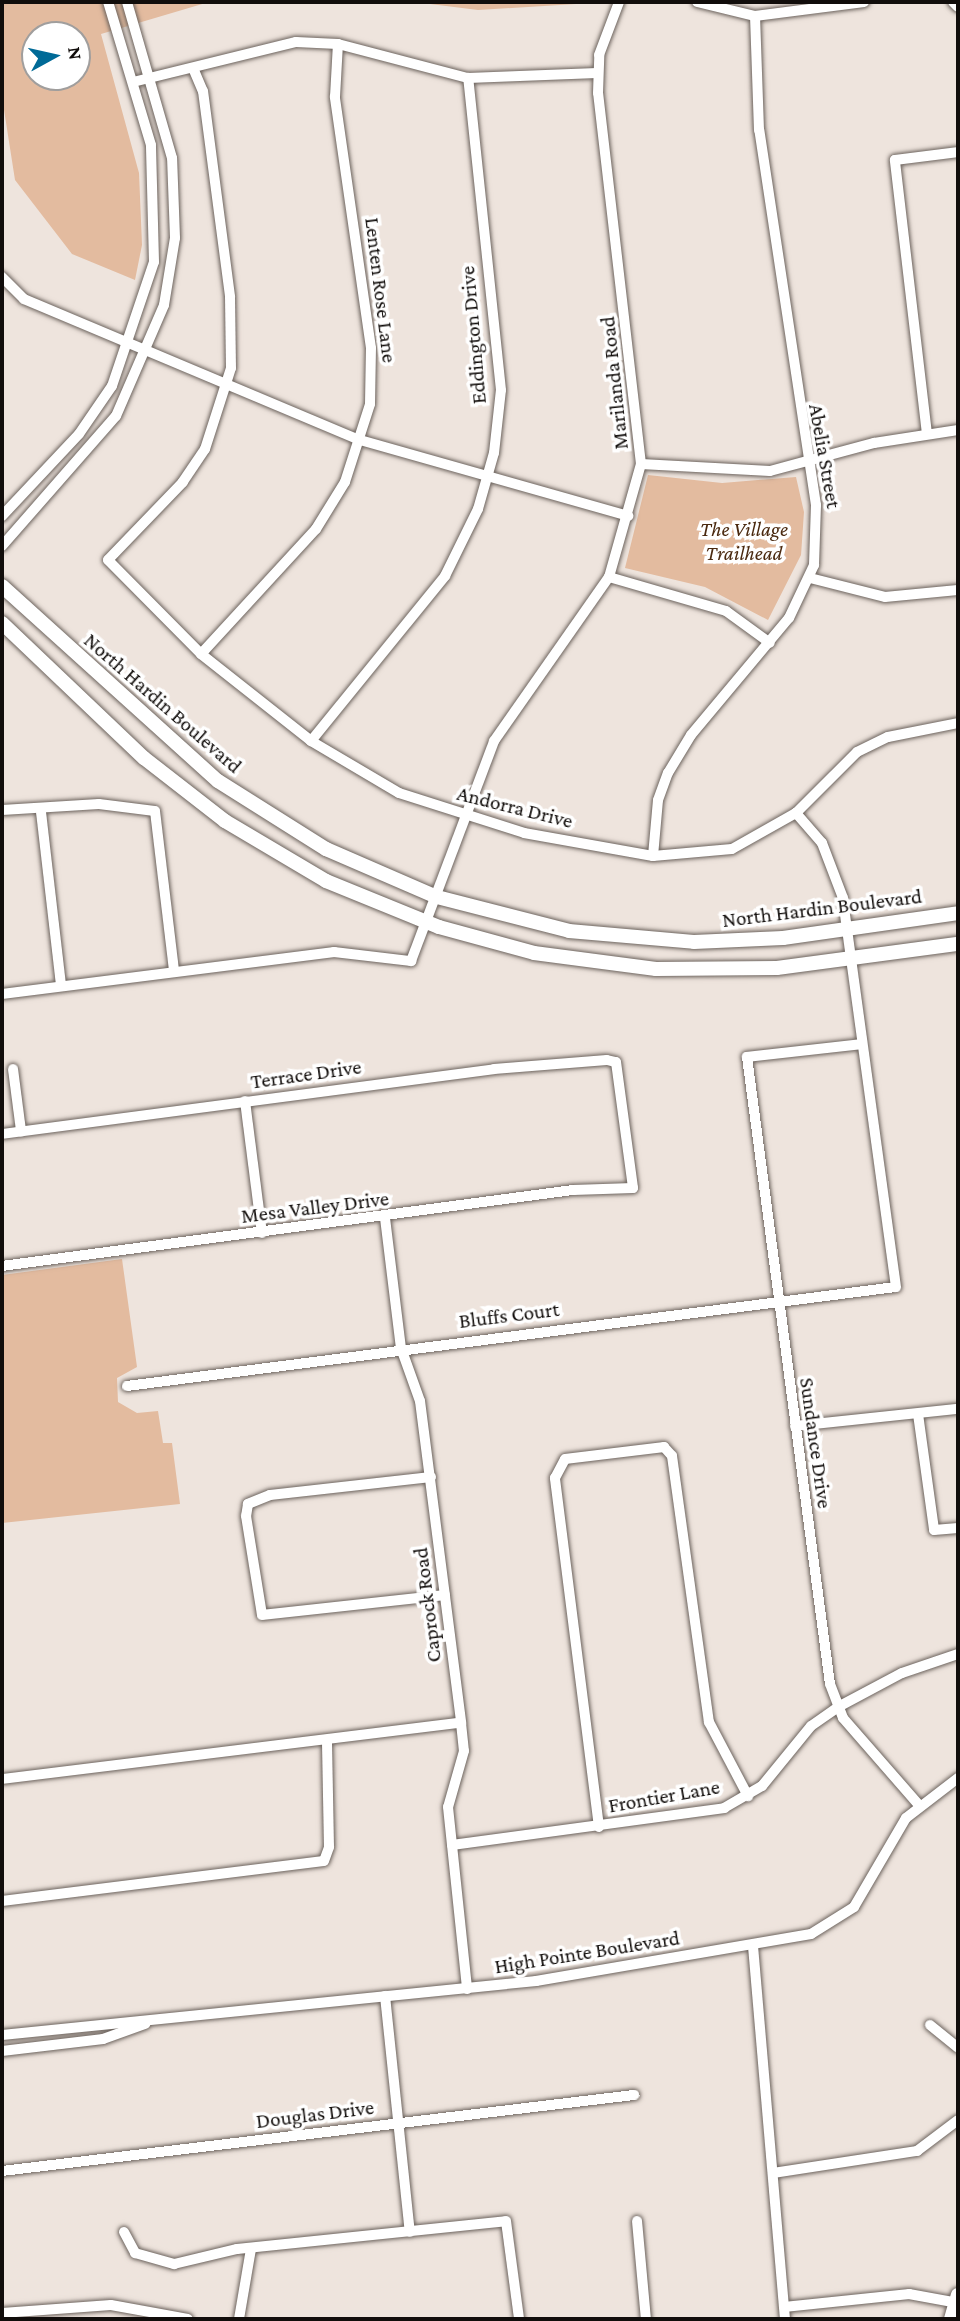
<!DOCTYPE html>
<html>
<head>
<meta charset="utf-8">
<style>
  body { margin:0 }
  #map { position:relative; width:960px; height:2321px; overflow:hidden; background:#eee4dd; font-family:"Crimson Pro",serif }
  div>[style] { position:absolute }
  .green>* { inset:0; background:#e3bb9f }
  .roads { filter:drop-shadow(0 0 2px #6c635d) drop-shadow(0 0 2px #6c635d) }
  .minor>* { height:10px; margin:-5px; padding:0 5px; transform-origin:5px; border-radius:5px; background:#fff }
  .major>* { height:14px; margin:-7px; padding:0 7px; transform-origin:7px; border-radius:7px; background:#fff }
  span { translate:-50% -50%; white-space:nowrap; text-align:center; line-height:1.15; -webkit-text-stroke:7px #fff; paint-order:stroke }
  .street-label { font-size:21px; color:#110d0b }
  .park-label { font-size:21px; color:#4a290f; font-style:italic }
  .frame { position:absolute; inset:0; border:4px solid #110d0b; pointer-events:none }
  .north { position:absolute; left:21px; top:21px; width:70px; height:70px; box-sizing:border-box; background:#fff; border:2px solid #a09e9d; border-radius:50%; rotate:82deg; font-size:19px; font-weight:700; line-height:28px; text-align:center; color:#110d0b }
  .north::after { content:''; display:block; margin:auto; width:24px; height:32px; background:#006a97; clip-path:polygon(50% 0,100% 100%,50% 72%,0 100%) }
</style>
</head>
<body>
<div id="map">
  <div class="green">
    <i style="clip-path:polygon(evenodd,2px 2px,209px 2px,101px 34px,139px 173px,142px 245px,135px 280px,72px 254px,15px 180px,2px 97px,2px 2px,35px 35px,77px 35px,77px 77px,35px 77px,35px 35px)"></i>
    <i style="clip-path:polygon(414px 2px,608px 2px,478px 10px)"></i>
    <i style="clip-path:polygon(648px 475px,722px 483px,796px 477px,804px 512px,801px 555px,768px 620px,705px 587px,625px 568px)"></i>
    <i style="clip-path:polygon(122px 1259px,137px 1367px,117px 1378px,118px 1402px,137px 1413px,158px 1411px,163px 1443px,172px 1443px,180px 1504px,2px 1523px,2px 1275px)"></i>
  </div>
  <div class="roads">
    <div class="minor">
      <i style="left:697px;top:2px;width:60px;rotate:13.6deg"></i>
      <i style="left:755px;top:16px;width:110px;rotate:-7.3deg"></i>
      <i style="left:953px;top:2px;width:7px;rotate:45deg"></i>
      <i style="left:193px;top:68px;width:25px;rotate:67deg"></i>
      <i style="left:203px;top:91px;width:208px;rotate:82.5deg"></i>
      <i style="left:230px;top:297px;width:71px;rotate:89.2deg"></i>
      <i style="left:231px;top:368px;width:85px;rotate:107.8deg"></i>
      <i style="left:205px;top:449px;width:40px;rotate:124deg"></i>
      <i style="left:183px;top:482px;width:108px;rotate:133.9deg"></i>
      <i style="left:108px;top:560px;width:132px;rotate:45.3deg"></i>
      <i style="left:201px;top:654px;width:140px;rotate:38.3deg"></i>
      <i style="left:311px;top:741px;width:102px;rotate:30.6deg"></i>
      <i style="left:399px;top:793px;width:131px;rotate:17.7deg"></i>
      <i style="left:524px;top:833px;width:131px;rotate:10.1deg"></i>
      <i style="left:653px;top:856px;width:79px;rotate:-5.1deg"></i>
      <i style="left:732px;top:849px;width:73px;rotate:-29.4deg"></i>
      <i style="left:796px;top:813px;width:86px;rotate:-45deg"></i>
      <i style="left:857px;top:752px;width:34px;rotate:-26deg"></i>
      <i style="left:888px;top:737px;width:71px;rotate:-11.3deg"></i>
      <i style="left:133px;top:82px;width:168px;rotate:-13.8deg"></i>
      <i style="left:296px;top:42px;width:42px;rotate:2.7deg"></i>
      <i style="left:338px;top:44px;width:134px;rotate:14.7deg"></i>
      <i style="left:468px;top:78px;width:129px;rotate:-2.2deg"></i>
      <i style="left:2px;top:277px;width:31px;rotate:45deg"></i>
      <i style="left:24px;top:299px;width:364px;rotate:22.8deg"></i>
      <i style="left:360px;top:440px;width:279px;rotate:15.8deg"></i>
      <i style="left:927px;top:434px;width:276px;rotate:-96.7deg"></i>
      <i style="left:895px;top:160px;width:64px;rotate:-7.2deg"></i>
      <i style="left:641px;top:464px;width:129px;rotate:3.1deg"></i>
      <i style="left:770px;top:471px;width:108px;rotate:-15.1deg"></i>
      <i style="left:874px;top:443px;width:85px;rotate:-8.8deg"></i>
      <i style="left:2px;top:516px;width:112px;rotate:-46.8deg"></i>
      <i style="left:79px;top:434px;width:58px;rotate:-55.5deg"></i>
      <i style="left:112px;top:386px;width:131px;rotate:-71.3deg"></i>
      <i style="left:154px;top:262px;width:117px;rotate:-91.5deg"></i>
      <i style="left:151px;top:145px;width:149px;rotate:-106.7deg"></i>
      <i style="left:2px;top:546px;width:173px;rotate:-48.8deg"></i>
      <i style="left:116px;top:416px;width:121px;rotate:-66.6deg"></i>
      <i style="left:164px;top:305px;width:68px;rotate:-80.7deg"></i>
      <i style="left:175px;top:238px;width:80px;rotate:-92.1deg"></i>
      <i style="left:172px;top:158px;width:162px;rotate:-106.1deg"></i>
      <i style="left:609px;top:577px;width:122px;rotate:16.2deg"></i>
      <i style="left:726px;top:611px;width:54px;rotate:36deg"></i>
      <i style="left:810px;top:578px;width:77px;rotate:14.2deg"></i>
      <i style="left:885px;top:597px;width:73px;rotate:-5.5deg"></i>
      <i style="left:201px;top:654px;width:170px;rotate:-47.4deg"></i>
      <i style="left:316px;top:529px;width:55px;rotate:-58.3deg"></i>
      <i style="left:345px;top:482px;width:82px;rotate:-72.2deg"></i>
      <i style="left:370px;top:404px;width:56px;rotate:-89deg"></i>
      <i style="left:371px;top:348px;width:254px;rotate:-98.2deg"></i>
      <i style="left:335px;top:97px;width:53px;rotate:-86.8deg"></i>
      <i style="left:311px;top:741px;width:213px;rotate:-50.9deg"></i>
      <i style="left:445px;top:576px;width:75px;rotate:-63.8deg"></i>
      <i style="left:478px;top:509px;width:58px;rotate:-74.1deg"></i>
      <i style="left:494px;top:453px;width:63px;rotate:-83.7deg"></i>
      <i style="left:501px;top:390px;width:314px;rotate:-96deg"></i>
      <i style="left:2px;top:810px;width:97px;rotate:-3.5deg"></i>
      <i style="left:99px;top:804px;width:56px;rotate:7.1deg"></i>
      <i style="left:155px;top:811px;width:160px;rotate:83.2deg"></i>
      <i style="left:41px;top:812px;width:175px;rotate:83.4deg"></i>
      <i style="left:653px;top:856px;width:56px;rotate:-84.9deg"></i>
      <i style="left:658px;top:800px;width:29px;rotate:-70deg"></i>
      <i style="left:668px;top:773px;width:44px;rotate:-58.8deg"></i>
      <i style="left:691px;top:735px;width:153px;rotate:-50.1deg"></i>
      <i style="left:789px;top:618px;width:59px;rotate:-64.7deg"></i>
      <i style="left:814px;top:565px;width:60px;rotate:-88.1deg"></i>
      <i style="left:816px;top:505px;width:379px;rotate:-98.6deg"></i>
      <i style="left:759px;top:130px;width:114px;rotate:-92deg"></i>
      <i style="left:2px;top:994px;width:335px;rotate:-7.2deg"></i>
      <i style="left:334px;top:952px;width:78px;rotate:6.7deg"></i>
      <i style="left:411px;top:961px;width:235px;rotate:-69.3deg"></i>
      <i style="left:494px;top:741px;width:200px;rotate:-55deg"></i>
      <i style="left:609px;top:577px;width:117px;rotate:-74.2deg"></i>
      <i style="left:641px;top:464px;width:373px;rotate:-96.6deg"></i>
      <i style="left:598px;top:93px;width:38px;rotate:-88deg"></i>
      <i style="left:599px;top:55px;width:57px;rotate:-69.3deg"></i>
      <i style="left:862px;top:1044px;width:116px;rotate:173.6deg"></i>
      <i style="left:747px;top:1057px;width:632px;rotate:82.46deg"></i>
      <i style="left:830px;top:1684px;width:36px;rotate:69deg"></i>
      <i style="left:843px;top:1718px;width:114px;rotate:48.9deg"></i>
      <i style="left:13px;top:1069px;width:63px;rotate:82.6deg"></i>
      <i style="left:245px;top:1101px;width:133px;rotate:82.7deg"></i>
      <i style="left:2px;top:1134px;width:496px;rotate:-7.5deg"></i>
      <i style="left:494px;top:1069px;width:113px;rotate:-4.6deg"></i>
      <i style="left:607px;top:1060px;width:9px;rotate:13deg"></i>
      <i style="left:616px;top:1062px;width:127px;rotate:82.3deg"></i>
      <i style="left:633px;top:1188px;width:60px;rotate:178.1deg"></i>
      <i style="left:573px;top:1190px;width:576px;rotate:172.42deg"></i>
      <i style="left:385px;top:1218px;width:131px;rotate:83deg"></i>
      <i style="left:401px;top:1348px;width:56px;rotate:70.3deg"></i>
      <i style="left:420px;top:1401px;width:325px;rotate:82.7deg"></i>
      <i style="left:461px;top:1723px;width:28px;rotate:84deg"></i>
      <i style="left:464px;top:1751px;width:58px;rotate:105.9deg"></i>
      <i style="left:448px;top:1807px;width:183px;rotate:84deg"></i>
      <i style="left:127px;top:1386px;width:775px;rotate:-7.34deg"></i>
      <i style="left:896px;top:1287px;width:393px;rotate:-97.8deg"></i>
      <i style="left:843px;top:898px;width:59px;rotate:-110.9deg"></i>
      <i style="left:822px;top:843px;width:40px;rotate:-131deg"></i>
      <i style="left:918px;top:1414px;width:117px;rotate:82.1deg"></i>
      <i style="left:934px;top:1530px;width:24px;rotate:-5deg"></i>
      <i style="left:795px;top:1426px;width:164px;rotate:-6deg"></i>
      <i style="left:431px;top:1477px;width:162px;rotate:173.6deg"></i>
      <i style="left:270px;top:1495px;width:24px;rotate:158deg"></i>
      <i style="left:248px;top:1504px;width:12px;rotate:99deg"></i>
      <i style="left:246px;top:1516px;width:100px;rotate:80.8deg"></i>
      <i style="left:262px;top:1615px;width:184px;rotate:-6.2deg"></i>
      <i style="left:2px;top:1779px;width:462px;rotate:-7deg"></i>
      <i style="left:599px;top:1827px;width:352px;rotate:-97.2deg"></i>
      <i style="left:555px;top:1478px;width:21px;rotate:-62deg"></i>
      <i style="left:565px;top:1459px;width:100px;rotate:-6.9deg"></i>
      <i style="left:664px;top:1447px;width:12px;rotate:48deg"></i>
      <i style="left:672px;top:1456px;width:269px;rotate:82.1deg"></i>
      <i style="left:709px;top:1722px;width:84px;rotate:62.2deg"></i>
      <i style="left:452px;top:1845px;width:275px;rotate:-7.7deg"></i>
      <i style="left:724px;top:1808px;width:44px;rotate:-30.1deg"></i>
      <i style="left:762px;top:1786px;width:77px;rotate:-50.8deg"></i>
      <i style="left:811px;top:1726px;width:33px;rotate:-35deg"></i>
      <i style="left:838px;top:1707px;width:72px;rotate:-28deg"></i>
      <i style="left:902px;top:1673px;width:59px;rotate:-18.7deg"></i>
      <i style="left:2px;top:1901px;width:324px;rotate:-7.1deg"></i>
      <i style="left:324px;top:1861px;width:15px;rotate:-70deg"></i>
      <i style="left:329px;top:1847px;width:107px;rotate:-91.1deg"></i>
      <i style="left:753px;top:1946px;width:374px;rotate:85.1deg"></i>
      <i style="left:385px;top:1996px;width:237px;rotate:84deg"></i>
      <i style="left:930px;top:2025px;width:36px;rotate:39deg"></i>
      <i style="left:2px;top:2035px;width:537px;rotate:-5.77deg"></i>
      <i style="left:536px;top:1981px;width:279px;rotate:-9.7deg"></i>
      <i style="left:811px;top:1934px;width:51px;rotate:-32.1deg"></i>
      <i style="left:854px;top:1907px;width:103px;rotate:-59.7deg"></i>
      <i style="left:906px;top:1818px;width:66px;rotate:-37.6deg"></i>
      <i style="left:2px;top:2051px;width:102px;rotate:-6.8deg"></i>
      <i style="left:103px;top:2039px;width:45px;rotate:-19.7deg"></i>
      <i style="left:2px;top:2171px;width:637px;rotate:-6.86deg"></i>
      <i style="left:773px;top:2173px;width:146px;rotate:-8.7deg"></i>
      <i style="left:917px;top:2151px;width:51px;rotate:-37.1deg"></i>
      <i style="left:637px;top:2221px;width:98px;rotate:84.8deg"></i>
      <i style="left:124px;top:2232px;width:24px;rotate:62deg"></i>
      <i style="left:135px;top:2253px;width:41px;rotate:15.8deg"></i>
      <i style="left:174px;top:2264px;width:65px;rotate:-13.4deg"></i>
      <i style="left:237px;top:2249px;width:270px;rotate:-5.9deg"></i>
      <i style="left:506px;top:2221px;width:99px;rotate:82.4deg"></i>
      <i style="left:784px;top:2307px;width:126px;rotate:-5.9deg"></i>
      <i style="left:909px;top:2294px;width:50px;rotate:10.4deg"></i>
      <i style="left:2px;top:2313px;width:109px;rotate:-4.2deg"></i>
      <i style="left:111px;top:2305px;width:78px;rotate:10.3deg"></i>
      <i style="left:239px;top:2319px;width:71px;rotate:-80.3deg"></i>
    </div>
    <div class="major">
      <i style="left:2px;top:586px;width:291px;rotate:42.1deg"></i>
      <i style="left:218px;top:781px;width:128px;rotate:32.2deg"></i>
      <i style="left:326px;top:849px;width:121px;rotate:23.4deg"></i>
      <i style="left:437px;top:897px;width:136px;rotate:14.4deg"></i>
      <i style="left:569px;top:931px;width:125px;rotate:5deg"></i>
      <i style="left:694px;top:942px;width:89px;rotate:-2.6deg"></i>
      <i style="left:783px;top:938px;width:177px;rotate:-8.1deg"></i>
      <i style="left:2px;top:623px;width:196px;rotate:43.6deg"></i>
      <i style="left:144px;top:758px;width:103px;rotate:37.9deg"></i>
      <i style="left:225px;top:821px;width:117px;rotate:30.7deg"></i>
      <i style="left:326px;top:881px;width:122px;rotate:22.2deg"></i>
      <i style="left:439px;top:927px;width:98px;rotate:15.3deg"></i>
      <i style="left:534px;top:953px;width:123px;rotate:7.5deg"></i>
      <i style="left:656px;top:969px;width:121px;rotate:-0.5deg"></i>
      <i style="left:777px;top:968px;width:183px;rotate:-7.6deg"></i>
      <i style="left:951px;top:2319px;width:25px;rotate:-74deg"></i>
    </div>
  </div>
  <div class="street-label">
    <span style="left:381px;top:290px;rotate:83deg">Lenten Rose Lane</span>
    <span style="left:473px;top:335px;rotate:-95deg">Eddington Drive</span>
    <span style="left:614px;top:383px;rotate:-96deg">Marilanda Road</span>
    <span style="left:825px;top:456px;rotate:80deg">Abelia Street</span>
    <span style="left:163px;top:703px;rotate:41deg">North Hardin Boulevard</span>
    <span style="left:515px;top:807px;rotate:14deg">Andorra Drive</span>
    <span style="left:822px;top:908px;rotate:-7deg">North Hardin Boulevard</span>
    <span style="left:306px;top:1074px;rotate:-8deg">Terrace Drive</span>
    <span style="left:315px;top:1207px;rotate:-7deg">Mesa Valley Drive</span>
    <span style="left:509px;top:1315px;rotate:-7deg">Bluffs Court</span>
    <span style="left:816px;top:1443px;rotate:82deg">Sundance Drive</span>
    <span style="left:427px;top:1605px;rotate:-97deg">Caprock Road</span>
    <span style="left:664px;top:1796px;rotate:-10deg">Frontier Lane</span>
    <span style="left:587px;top:1952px;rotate:-9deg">High Pointe Boulevard</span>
    <span style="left:315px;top:2114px;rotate:-7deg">Douglas Drive</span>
  </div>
  <div class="park-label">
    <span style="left:744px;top:541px">The Village<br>Trailhead</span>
  </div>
  <div class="frame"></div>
  <div class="north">N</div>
</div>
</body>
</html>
